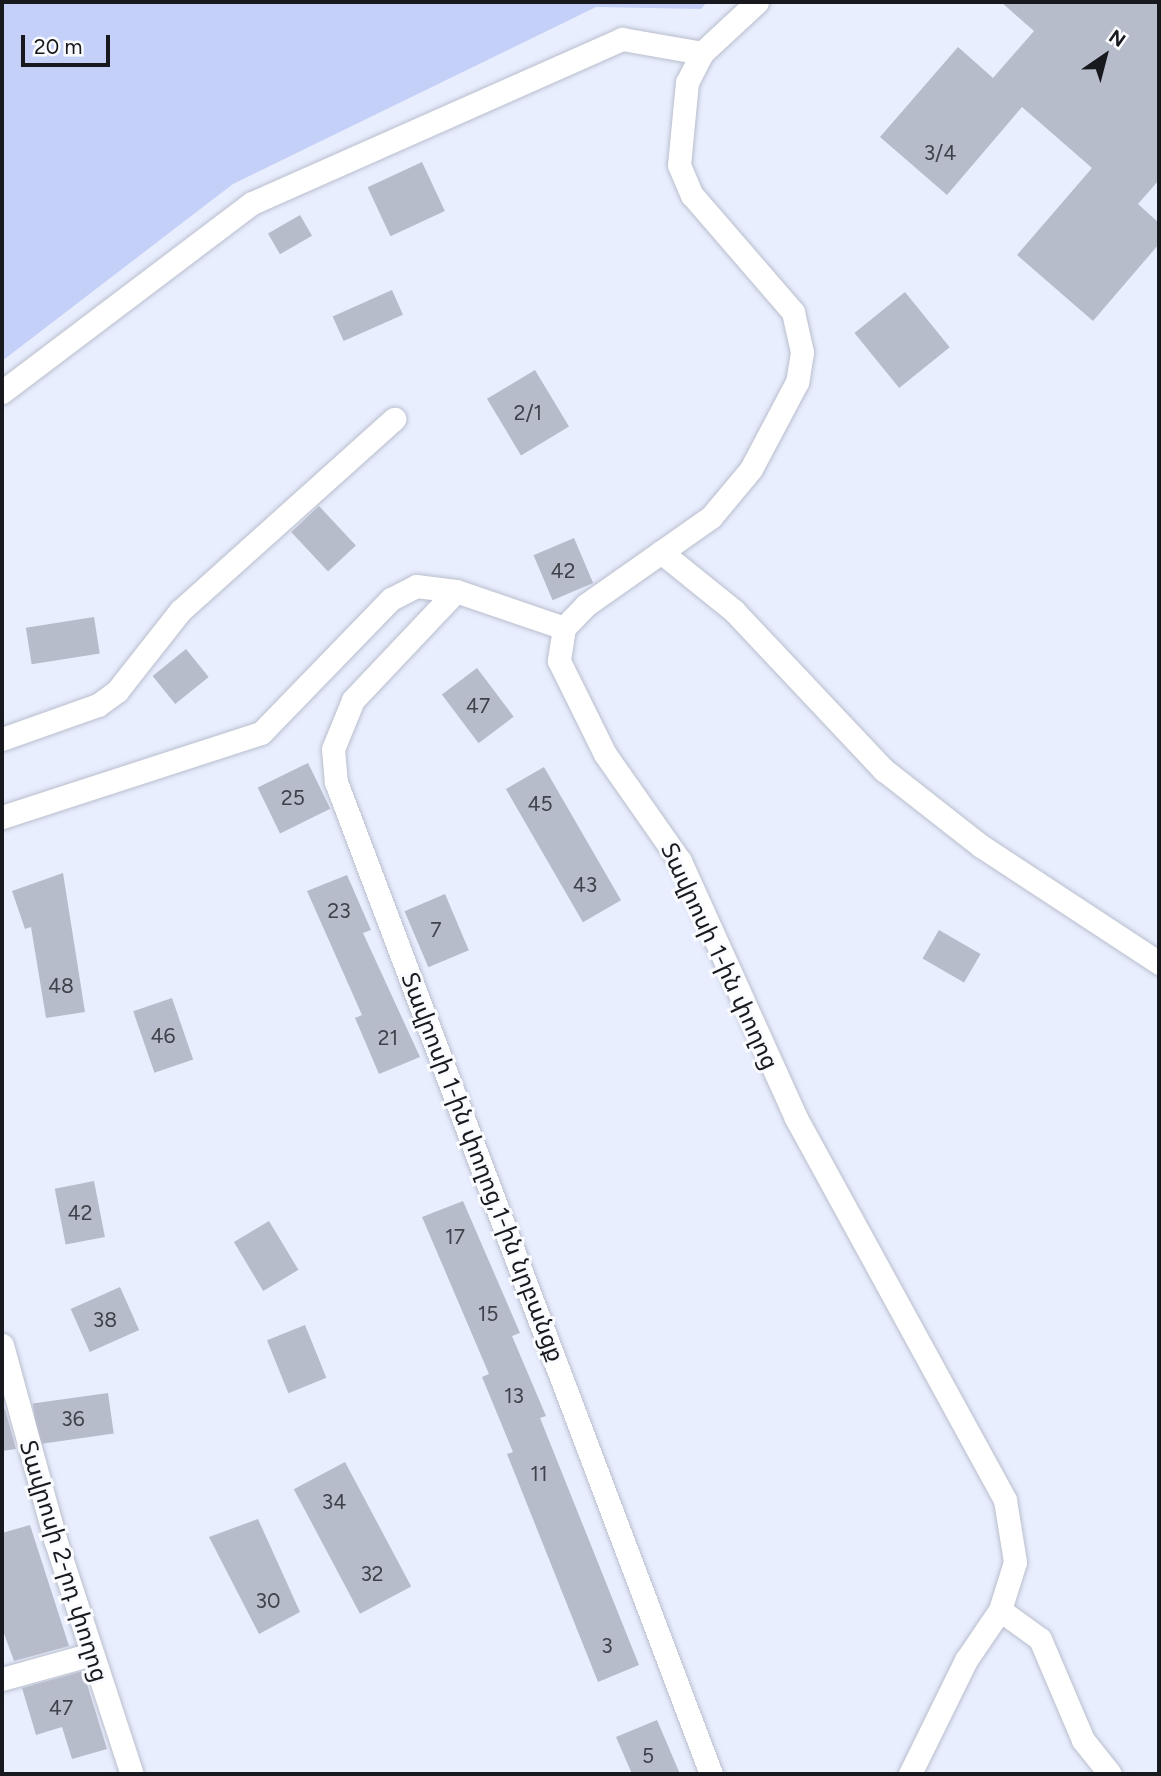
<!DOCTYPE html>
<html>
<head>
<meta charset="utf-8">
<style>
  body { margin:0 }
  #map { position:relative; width:1161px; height:1776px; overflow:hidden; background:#e8eefe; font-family:Figtree,"Noto Sans Armenian",sans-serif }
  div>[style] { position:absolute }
  .green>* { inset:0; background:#c4d0f8 }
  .building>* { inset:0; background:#b7bccb; transform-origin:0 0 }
  .roads { filter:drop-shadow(0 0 2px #b9becd) drop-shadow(0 0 2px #b9becd) }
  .minor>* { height:23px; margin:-11.5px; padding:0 11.5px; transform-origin:11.5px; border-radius:11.5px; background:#fff }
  span { translate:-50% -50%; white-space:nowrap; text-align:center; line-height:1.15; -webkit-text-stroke:6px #fafbfe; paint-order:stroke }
  .number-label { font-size:21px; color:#3f424a }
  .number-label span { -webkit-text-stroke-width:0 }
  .street-label { font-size:24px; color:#17191f }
  .frame { position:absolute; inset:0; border:4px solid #17191f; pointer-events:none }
  .north { position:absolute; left:1070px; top:21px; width:70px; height:70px; -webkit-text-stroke:5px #fafbfe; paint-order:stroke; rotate:35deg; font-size:19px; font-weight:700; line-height:28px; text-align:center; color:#17191f }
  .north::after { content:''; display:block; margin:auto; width:24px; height:32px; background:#17191f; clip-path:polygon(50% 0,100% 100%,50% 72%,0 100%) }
  .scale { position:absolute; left:21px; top:35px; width:89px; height:32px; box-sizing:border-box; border:4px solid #17191f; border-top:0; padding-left:9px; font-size:21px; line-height:24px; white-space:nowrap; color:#17191f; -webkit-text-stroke:5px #fafbfe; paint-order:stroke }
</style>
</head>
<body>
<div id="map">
  <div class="green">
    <i style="clip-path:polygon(2px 2px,707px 2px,701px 9px,596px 7px,233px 184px,2px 361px)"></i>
  </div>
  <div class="building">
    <i style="clip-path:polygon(1001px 2px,1159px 2px,1159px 180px,1138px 204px,1159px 223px,1159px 244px,1093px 321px,1017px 255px,1092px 168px,1022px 107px,947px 195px,880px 137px,958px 47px,993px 78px,1034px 31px)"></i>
    <i style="left:422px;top:162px;width:54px;height:60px;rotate:65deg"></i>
    <i style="left:300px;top:215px;width:24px;height:37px;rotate:60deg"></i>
    <i style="left:392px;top:290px;width:27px;height:65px;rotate:66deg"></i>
    <i style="left:905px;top:292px;width:71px;height:65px;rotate:51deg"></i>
    <i style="left:535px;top:370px;width:66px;height:56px;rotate:59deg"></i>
    <i style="left:319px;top:506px;width:54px;height:38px;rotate:47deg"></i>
    <i style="left:574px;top:538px;width:49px;height:44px;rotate:67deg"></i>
    <i style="left:94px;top:617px;width:37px;height:69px;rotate:81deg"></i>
    <i style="left:186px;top:649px;width:36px;height:43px;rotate:51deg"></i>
    <i style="left:477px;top:668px;width:61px;height:44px;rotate:53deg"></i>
    <i style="left:308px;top:763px;width:51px;height:56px;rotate:64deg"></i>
    <i style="left:544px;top:767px;width:154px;height:44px;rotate:60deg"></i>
    <i style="clip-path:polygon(63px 873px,85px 1012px,46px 1018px,31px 927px,25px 929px,12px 891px)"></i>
    <i style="clip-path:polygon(347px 875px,371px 930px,363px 933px,420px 1057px,379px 1074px,355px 1018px,362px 1015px,307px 891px)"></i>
    <i style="left:445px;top:894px;width:61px;height:44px;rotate:67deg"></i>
    <i style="left:939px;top:930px;width:48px;height:33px;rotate:30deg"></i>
    <i style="left:172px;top:998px;width:65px;height:41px;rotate:71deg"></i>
    <i style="left:94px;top:1181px;width:57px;height:40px;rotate:79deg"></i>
    <i style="clip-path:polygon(463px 1201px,520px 1333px,512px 1336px,546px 1416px,540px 1418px,639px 1665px,598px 1682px,507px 1454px,513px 1452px,482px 1377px,489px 1374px,422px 1217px)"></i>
    <i style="left:269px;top:1221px;width:57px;height:41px;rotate:59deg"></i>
    <i style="left:120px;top:1287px;width:47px;height:54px;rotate:66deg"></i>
    <i style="left:305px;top:1325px;width:57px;height:41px;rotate:68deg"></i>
    <i style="left:108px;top:1393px;width:41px;height:76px;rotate:82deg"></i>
    <i style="clip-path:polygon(2px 1409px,5px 1409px,16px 1449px,2px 1451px)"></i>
    <i style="left:345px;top:1462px;width:141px;height:58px;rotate:62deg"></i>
    <i style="clip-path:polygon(258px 1519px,300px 1612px,259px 1634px,209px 1537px)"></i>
    <i style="clip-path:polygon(30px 1525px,69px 1646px,14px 1661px,2px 1628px,2px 1533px)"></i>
    <i style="clip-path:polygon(83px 1671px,107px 1749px,72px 1759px,62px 1727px,36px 1735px,22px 1688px)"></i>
    <i style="clip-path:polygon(657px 1720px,680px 1774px,632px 1774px,616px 1737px)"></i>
  </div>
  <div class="roads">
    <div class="minor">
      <i style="left:757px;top:2px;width:75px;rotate:137.2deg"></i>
      <i style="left:702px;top:53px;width:33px;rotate:117deg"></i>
      <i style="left:687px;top:82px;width:83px;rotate:95.5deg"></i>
      <i style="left:679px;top:165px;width:33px;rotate:67deg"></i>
      <i style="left:692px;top:195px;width:155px;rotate:49.2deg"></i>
      <i style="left:793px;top:312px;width:41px;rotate:77.3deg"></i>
      <i style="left:802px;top:352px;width:30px;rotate:99deg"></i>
      <i style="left:797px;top:382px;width:98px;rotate:117.9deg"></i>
      <i style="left:751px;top:469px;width:62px;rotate:129.8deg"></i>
      <i style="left:711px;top:517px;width:153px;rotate:144.9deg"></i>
      <i style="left:586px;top:605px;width:32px;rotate:134deg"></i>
      <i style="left:564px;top:628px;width:33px;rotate:99deg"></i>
      <i style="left:559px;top:661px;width:104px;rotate:63.7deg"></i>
      <i style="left:605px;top:754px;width:131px;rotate:55deg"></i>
      <i style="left:680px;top:861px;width:282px;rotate:65.7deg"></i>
      <i style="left:796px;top:1118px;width:435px;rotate:61.3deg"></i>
      <i style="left:1005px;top:1500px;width:63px;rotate:80.8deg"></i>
      <i style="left:1015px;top:1562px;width:50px;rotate:107.4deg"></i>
      <i style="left:1000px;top:1610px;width:60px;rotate:124.2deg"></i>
      <i style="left:966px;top:1660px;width:127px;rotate:116.2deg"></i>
      <i style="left:2px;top:392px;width:313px;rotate:-37.1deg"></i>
      <i style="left:252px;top:203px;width:405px;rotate:-23.9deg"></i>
      <i style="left:622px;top:39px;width:81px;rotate:9.9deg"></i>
      <i style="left:661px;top:552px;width:94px;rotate:38.9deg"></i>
      <i style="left:734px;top:611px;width:219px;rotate:46.7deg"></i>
      <i style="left:884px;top:770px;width:123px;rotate:38.1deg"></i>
      <i style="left:981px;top:846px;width:213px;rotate:33.3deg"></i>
      <i style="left:456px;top:591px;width:150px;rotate:133.4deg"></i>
      <i style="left:353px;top:700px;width:53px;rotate:112.2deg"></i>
      <i style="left:333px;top:749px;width:33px;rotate:85deg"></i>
      <i style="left:336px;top:782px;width:1061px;rotate:69.29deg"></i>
      <i style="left:2px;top:739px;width:102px;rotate:-19.5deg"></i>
      <i style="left:98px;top:705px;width:24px;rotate:-36deg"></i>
      <i style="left:117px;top:691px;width:102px;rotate:-51.8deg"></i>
      <i style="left:180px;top:611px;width:288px;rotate:-41.9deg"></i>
      <i style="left:2px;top:817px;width:272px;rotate:-18deg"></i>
      <i style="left:261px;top:733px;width:187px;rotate:-45.9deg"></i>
      <i style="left:391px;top:599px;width:28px;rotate:-27deg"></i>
      <i style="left:416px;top:586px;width:40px;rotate:7.1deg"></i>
      <i style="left:456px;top:591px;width:114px;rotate:18.9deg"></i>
      <i style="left:2px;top:1345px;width:201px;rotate:74.7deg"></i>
      <i style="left:55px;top:1539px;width:247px;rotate:71.9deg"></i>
      <i style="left:1000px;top:1610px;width:49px;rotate:35.9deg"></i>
      <i style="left:1040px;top:1639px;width:110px;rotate:66.9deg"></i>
      <i style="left:1083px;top:1740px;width:43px;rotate:51.5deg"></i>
      <i style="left:2px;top:1679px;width:93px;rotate:-15.5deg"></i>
    </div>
  </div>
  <div class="number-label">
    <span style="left:940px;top:153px">3/4</span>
    <span style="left:528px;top:413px">2/1</span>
    <span style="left:563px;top:571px">42</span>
    <span style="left:478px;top:706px">47</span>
    <span style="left:293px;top:798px">25</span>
    <span style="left:540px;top:804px">45</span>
    <span style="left:585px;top:885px">43</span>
    <span style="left:339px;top:911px">23</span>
    <span style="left:436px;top:930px">7</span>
    <span style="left:61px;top:986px">48</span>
    <span style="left:163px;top:1036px">46</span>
    <span style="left:388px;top:1038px">21</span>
    <span style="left:80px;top:1213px">42</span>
    <span style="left:455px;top:1237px">17</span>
    <span style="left:488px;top:1314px">15</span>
    <span style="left:105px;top:1320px">38</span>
    <span style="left:514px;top:1396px">13</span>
    <span style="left:73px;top:1419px">36</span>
    <span style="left:539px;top:1474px">11</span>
    <span style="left:334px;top:1502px">34</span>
    <span style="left:372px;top:1574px">32</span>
    <span style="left:268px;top:1601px">30</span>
    <span style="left:607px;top:1646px">3</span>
    <span style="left:61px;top:1708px">47</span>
    <span style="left:648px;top:1756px">5</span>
  </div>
  <div class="street-label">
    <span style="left:720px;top:956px;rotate:65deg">Տավրոսի 1-ին փողոց</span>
    <span style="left:483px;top:1167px;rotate:69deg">Տավրոսի 1-ին փողոց,1-ին նրբանցք</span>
    <span style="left:64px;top:1561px;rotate:73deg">Տավրոսի 2-րդ փողոց</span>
  </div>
  <div class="frame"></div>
  <div class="north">N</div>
  <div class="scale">20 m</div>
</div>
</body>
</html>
